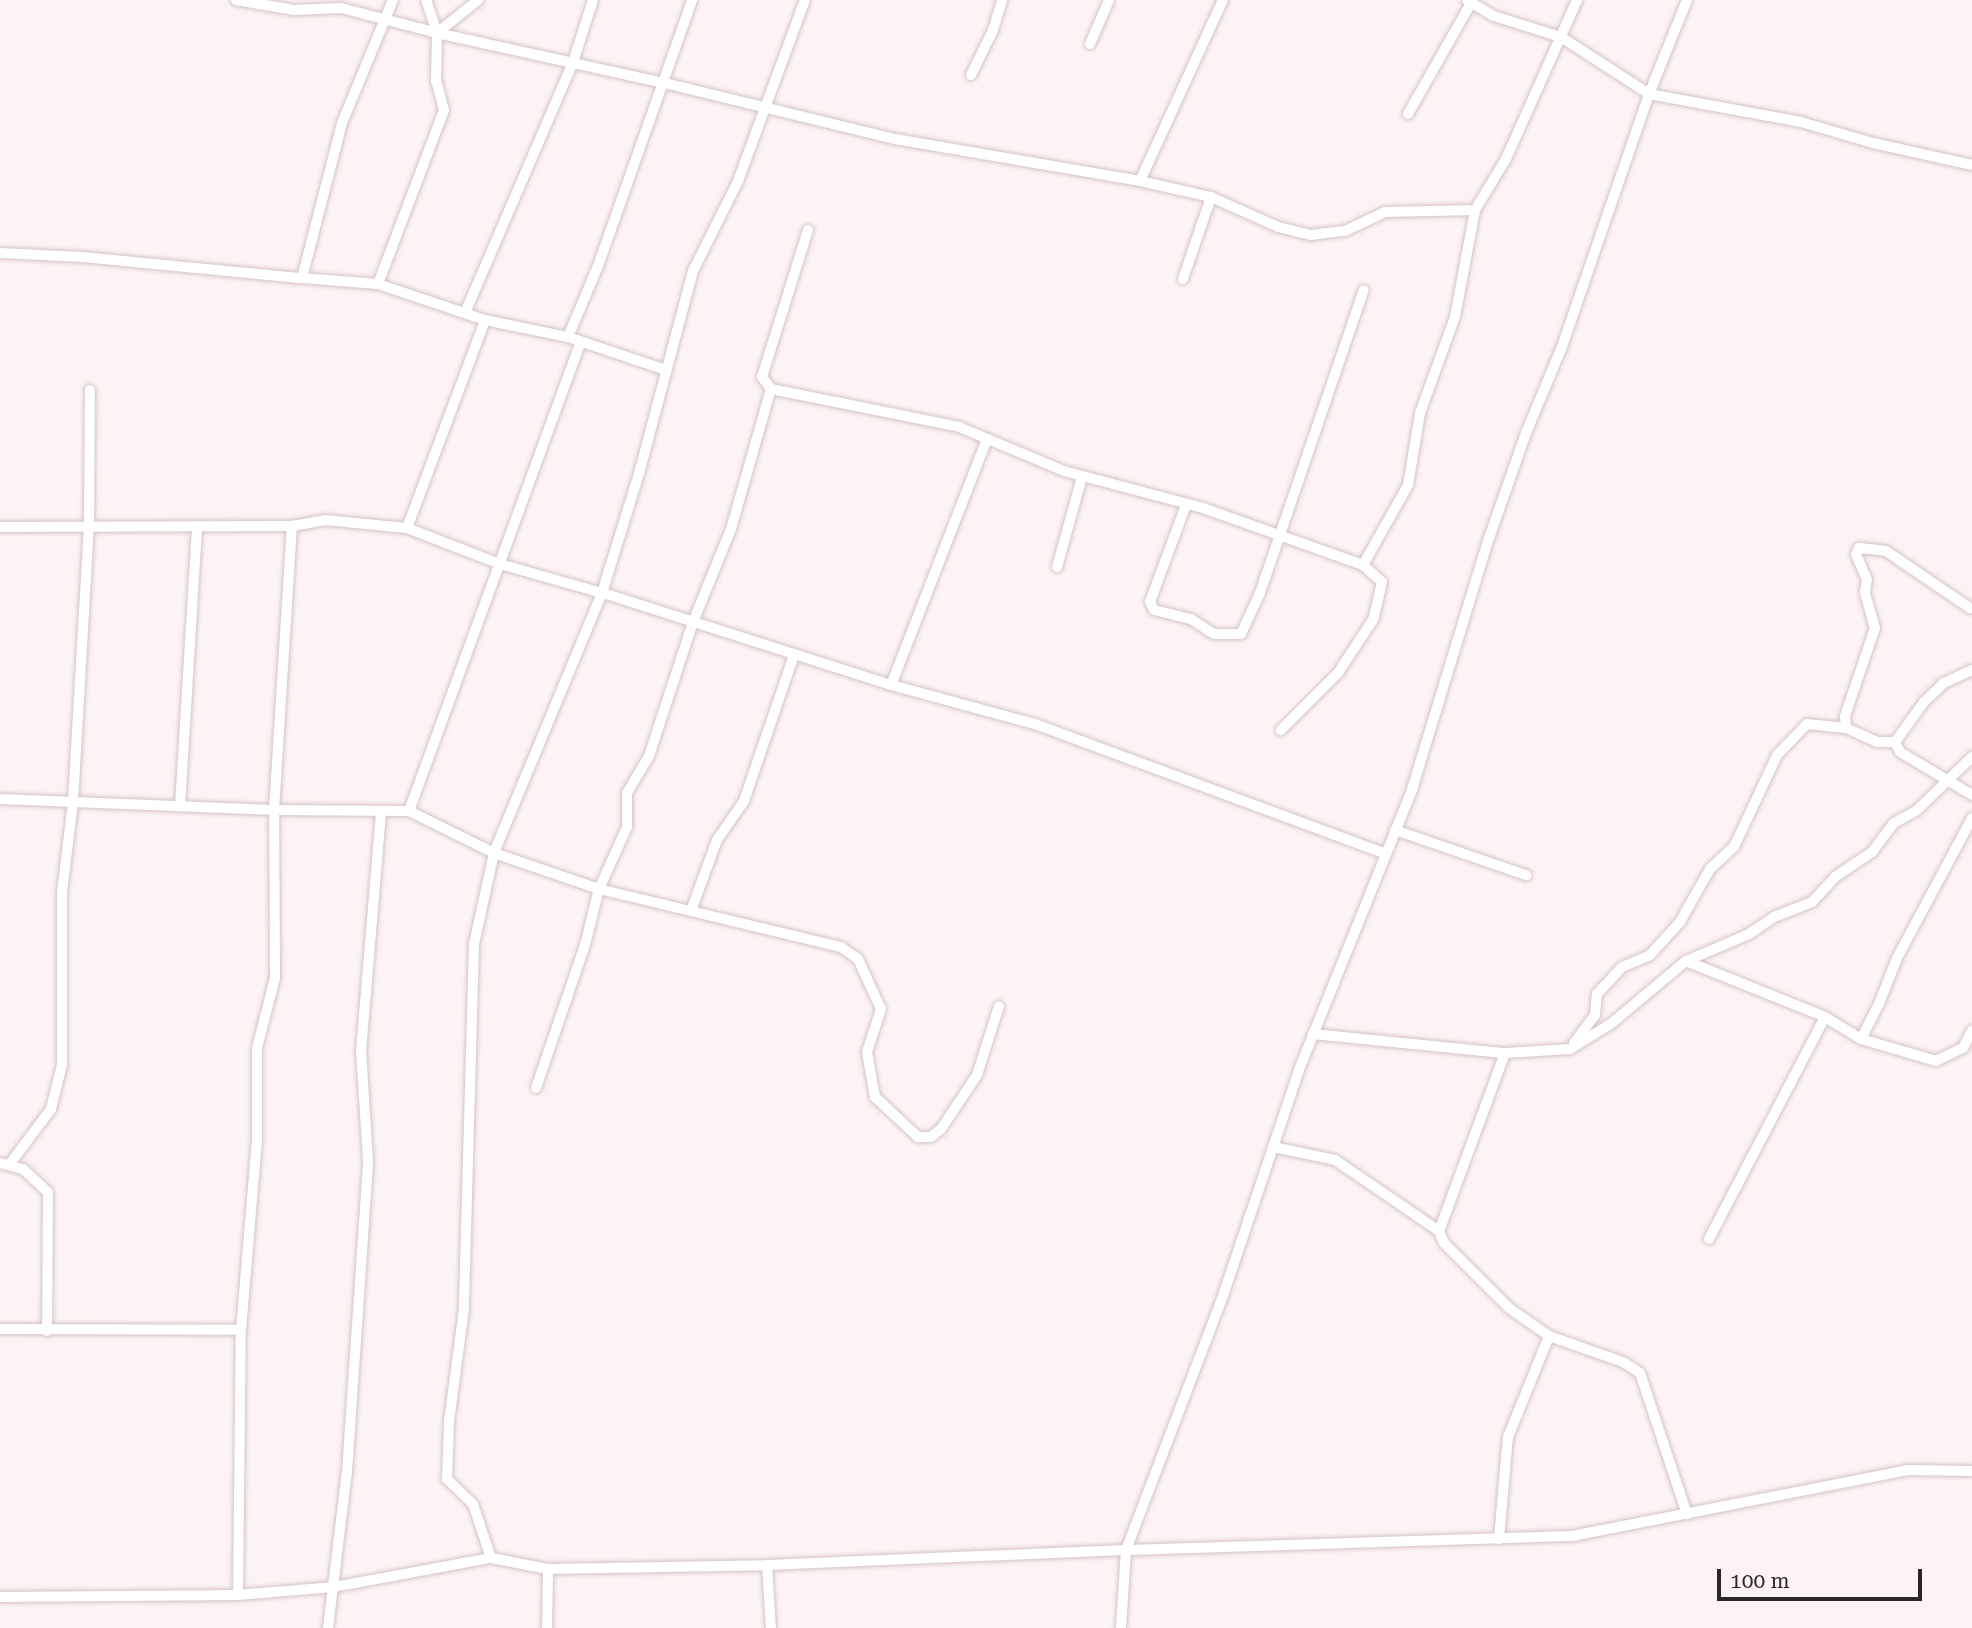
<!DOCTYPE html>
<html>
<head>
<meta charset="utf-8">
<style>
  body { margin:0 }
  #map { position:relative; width:1972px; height:1628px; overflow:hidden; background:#fcf4f4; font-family:"Roboto Serif",serif }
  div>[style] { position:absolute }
  .roads { filter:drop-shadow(0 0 2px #d6c3c4) drop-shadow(0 0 2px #d6c3c4) }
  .minor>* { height:10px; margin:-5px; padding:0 5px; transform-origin:5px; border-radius:5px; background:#fff }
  span { translate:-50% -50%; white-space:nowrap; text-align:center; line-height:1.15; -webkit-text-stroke:7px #fcf4f4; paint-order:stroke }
  .scale { position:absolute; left:1717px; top:1569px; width:205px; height:32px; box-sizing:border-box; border:4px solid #2d2627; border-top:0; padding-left:9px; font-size:21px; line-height:24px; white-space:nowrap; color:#2d2627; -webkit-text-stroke:5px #fcf4f4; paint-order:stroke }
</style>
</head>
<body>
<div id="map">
  <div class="roads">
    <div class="minor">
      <i style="left:236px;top:0;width:59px;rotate:9.8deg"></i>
      <i style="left:294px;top:10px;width:47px;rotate:-2.4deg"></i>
      <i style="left:341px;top:8px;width:99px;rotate:14.6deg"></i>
      <i style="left:437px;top:33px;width:233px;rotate:12.4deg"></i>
      <i style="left:665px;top:83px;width:237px;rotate:13.7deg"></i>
      <i style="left:895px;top:139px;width:249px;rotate:9.7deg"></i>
      <i style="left:1140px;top:181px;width:73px;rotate:12.7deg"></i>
      <i style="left:1211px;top:197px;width:73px;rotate:24.1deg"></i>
      <i style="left:1278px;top:227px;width:34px;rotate:14deg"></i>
      <i style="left:1311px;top:235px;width:34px;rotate:-7deg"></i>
      <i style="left:1345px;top:231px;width:44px;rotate:-25.4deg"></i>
      <i style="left:1385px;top:212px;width:90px;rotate:-1.3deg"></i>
      <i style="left:1467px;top:0;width:31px;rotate:31deg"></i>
      <i style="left:1494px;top:16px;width:70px;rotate:17.4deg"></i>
      <i style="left:1561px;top:37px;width:105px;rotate:32.9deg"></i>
      <i style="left:1649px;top:94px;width:155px;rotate:10.4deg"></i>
      <i style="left:1801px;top:122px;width:75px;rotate:16.3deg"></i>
      <i style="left:1873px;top:143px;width:101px;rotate:12.5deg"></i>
      <i style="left:1687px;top:0;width:101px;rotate:112deg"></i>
      <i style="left:1649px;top:94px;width:270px;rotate:109deg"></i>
      <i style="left:1561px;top:349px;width:91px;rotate:112.6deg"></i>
      <i style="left:1526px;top:433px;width:118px;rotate:109.4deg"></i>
      <i style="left:1487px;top:544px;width:257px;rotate:107deg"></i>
      <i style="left:1412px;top:790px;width:302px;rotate:112deg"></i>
      <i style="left:1299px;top:1070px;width:238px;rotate:108.6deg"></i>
      <i style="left:1223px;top:1296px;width:272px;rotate:110.9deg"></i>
      <i style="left:1126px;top:1550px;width:446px;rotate:-1.8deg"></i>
      <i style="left:1572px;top:1536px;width:342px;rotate:-11.1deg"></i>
      <i style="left:1908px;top:1470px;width:64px;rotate:0.9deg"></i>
      <i style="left:437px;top:33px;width:53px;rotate:-38.8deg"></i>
      <i style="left:1090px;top:44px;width:48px;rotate:-66.6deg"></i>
      <i style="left:971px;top:75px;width:50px;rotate:-63.9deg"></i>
      <i style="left:993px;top:30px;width:31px;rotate:-73deg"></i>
      <i style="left:1408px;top:114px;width:128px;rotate:-60.4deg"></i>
      <i style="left:1140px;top:181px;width:199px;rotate:-65.4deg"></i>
      <i style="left:0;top:253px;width:82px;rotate:2.8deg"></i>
      <i style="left:82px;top:257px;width:221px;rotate:5.5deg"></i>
      <i style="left:302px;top:278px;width:160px;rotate:-75.5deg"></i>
      <i style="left:342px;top:123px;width:133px;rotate:-67.5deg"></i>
      <i style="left:302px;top:278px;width:76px;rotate:4.5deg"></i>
      <i style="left:378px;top:284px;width:113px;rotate:18.6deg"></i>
      <i style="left:485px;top:320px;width:85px;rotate:11.6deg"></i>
      <i style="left:568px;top:337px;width:103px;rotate:18.6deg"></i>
      <i style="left:1183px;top:279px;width:87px;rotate:-71.1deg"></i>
      <i style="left:378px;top:284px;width:186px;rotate:-69.2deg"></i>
      <i style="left:444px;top:110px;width:30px;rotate:-105deg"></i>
      <i style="left:436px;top:81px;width:48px;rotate:-88.8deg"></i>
      <i style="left:437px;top:33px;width:35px;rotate:-108deg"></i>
      <i style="left:465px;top:313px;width:273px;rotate:-66.7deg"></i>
      <i style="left:573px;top:62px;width:65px;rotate:-72.1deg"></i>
      <i style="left:568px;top:337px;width:77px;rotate:-67.1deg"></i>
      <i style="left:598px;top:266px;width:282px;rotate:-70.5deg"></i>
      <i style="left:771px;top:389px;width:192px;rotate:11.4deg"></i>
      <i style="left:959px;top:427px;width:114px;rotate:22.7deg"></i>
      <i style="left:1064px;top:471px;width:144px;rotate:14.9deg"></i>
      <i style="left:1203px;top:508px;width:170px;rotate:19.6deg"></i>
      <i style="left:1363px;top:565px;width:25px;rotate:42deg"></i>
      <i style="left:1382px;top:582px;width:37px;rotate:103deg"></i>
      <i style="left:1374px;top:618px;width:66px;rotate:123.2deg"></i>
      <i style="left:1338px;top:673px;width:81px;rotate:135deg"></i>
      <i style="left:987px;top:439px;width:264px;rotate:111.3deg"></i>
      <i style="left:891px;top:685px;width:303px;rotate:-162.3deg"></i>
      <i style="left:602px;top:593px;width:282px;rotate:112.6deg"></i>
      <i style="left:494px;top:853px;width:93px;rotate:102.4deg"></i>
      <i style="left:474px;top:944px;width:365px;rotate:91.6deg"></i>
      <i style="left:464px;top:1309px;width:114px;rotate:97.6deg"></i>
      <i style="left:449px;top:1422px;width:57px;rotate:92deg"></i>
      <i style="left:447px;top:1479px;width:36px;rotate:44deg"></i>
      <i style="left:473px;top:1504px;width:57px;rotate:71.6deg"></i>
      <i style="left:491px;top:1558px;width:58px;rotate:10.9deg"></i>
      <i style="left:548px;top:1569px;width:219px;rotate:-1deg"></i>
      <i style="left:767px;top:1565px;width:359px;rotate:-2.4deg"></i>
      <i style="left:1126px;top:1550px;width:78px;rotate:93.7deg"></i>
      <i style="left:1186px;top:505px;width:103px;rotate:110.4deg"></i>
      <i style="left:1150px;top:602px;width:9px;rotate:63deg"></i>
      <i style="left:1154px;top:610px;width:38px;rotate:14deg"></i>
      <i style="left:1191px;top:619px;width:27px;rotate:33deg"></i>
      <i style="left:1214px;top:634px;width:27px"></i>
      <i style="left:1241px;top:634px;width:45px;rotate:-65.1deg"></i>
      <i style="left:1260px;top:593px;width:320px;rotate:-71.1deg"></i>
      <i style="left:0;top:527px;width:292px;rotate:-0.2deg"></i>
      <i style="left:292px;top:526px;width:34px;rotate:-10deg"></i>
      <i style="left:325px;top:520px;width:82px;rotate:5.6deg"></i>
      <i style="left:407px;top:528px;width:100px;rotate:21.2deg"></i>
      <i style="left:500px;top:564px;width:106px;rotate:15.9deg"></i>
      <i style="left:602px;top:593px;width:129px;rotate:-72.8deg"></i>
      <i style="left:640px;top:470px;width:206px;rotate:-75.1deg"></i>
      <i style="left:693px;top:271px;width:101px;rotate:-63.4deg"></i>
      <i style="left:738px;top:181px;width:193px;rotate:-69.7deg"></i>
      <i style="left:407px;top:528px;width:222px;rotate:-69.4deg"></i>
      <i style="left:1363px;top:565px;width:92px;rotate:-60.6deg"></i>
      <i style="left:1408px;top:485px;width:73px;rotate:-80.5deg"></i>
      <i style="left:1420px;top:413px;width:102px;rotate:-70deg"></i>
      <i style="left:1455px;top:317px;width:109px;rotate:-79.4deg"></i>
      <i style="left:1475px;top:210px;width:60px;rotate:-58.7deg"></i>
      <i style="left:1506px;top:159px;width:174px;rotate:-65.9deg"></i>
      <i style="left:1057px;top:567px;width:93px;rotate:-74.5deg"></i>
      <i style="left:891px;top:685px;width:149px;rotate:15.2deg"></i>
      <i style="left:1035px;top:724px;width:374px;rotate:20.3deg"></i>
      <i style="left:1846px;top:728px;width:12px;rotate:-95deg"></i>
      <i style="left:1845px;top:716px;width:93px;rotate:-71.2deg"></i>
      <i style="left:1875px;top:628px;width:37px;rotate:-106deg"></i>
      <i style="left:1865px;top:592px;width:12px;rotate:-81deg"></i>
      <i style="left:1867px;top:580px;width:28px;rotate:-113deg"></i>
      <i style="left:1856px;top:554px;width:7px;rotate:-63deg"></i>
      <i style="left:1859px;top:548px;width:27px;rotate:6deg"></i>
      <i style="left:1886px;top:551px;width:102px;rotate:34.2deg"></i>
      <i style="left:1895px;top:742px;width:11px;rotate:63deg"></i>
      <i style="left:1900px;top:752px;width:84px;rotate:30.8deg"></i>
      <i style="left:0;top:799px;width:274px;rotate:2.3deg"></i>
      <i style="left:274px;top:810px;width:135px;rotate:0.4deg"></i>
      <i style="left:409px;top:811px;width:95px;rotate:26.3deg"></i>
      <i style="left:494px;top:853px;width:111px;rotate:18.9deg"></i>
      <i style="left:599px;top:889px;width:249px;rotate:13.5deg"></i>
      <i style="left:841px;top:947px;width:21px;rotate:35deg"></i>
      <i style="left:858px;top:959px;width:55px;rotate:65.3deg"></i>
      <i style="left:881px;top:1009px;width:45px;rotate:108deg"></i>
      <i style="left:867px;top:1052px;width:46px;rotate:79.9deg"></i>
      <i style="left:875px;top:1097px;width:59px;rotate:42.9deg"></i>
      <i style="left:918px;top:1137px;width:13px"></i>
      <i style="left:931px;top:1137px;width:13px;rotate:-39deg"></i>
      <i style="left:941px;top:1129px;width:65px;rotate:-56.3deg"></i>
      <i style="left:977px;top:1075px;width:72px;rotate:-72.3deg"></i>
      <i style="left:180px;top:806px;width:280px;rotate:-86.5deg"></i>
      <i style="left:409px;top:811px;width:500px;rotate:-69.9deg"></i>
      <i style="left:1395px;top:830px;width:139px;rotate:19deg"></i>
      <i style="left:691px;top:911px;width:76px;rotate:-69.9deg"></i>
      <i style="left:717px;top:840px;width:47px;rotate:-55.3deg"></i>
      <i style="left:744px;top:801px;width:154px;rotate:-71.1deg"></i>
      <i style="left:1686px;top:961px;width:150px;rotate:21.9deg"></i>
      <i style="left:1825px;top:1017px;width:42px;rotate:31.4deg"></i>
      <i style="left:1861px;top:1039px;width:78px;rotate:16.3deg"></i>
      <i style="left:1936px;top:1061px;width:30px;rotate:-26deg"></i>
      <i style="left:1963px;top:1048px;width:20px;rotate:-63deg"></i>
      <i style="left:1313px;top:1034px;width:193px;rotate:5.7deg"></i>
      <i style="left:1505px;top:1053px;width:65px;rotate:-3.5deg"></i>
      <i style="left:1570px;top:1049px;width:49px;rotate:-31.8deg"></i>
      <i style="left:1612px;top:1023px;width:97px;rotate:-40deg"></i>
      <i style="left:1686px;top:961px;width:69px;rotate:-23.2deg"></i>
      <i style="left:1749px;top:934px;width:30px;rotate:-34deg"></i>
      <i style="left:1774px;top:917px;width:41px;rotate:-21.5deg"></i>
      <i style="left:1812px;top:902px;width:34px;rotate:-47deg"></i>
      <i style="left:1835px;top:877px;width:45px;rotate:-34deg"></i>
      <i style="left:1872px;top:852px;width:36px;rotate:-53deg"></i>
      <i style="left:1894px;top:823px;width:25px;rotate:-29deg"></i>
      <i style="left:1916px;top:811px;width:78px;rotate:-44deg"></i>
      <i style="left:1861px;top:1039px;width:39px;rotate:-63deg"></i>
      <i style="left:1879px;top:1004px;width:49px;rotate:-68.6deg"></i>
      <i style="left:1897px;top:958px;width:159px;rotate:-61.8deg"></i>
      <i style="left:1574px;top:1043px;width:35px;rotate:-53deg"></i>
      <i style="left:1595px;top:1015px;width:21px;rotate:-85deg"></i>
      <i style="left:1597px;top:994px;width:37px;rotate:-47deg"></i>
      <i style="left:1622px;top:967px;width:30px;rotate:-23deg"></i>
      <i style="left:1650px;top:955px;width:45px;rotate:-47.7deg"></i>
      <i style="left:1680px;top:922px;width:61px;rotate:-60.5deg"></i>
      <i style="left:1710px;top:869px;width:33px;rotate:-43deg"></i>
      <i style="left:1734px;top:847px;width:102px;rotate:-64.9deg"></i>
      <i style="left:1777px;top:755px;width:43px;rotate:-45.9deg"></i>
      <i style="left:1807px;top:724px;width:39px;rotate:6deg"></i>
      <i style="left:1846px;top:728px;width:34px;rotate:24deg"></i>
      <i style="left:1877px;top:742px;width:18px"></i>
      <i style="left:1895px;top:742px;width:49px;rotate:-54.1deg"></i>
      <i style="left:1924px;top:702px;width:28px;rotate:-44deg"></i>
      <i style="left:1944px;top:683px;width:31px;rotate:-25deg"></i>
      <i style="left:1505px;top:1053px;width:190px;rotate:110.3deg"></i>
      <i style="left:1439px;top:1231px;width:13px;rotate:67deg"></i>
      <i style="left:1444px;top:1243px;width:92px;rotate:45deg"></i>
      <i style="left:1509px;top:1308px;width:49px;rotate:35deg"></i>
      <i style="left:1549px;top:1336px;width:78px;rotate:19.4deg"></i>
      <i style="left:1623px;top:1362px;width:20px;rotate:33deg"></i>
      <i style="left:1640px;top:1373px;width:149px;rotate:71.6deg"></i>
      <i style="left:536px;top:1088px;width:151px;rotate:-71.1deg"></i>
      <i style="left:585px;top:945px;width:58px;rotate:-76deg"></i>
      <i style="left:599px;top:889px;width:68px;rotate:-65.7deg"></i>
      <i style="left:627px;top:827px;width:34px;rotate:-90deg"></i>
      <i style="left:627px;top:793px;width:43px;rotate:-59.3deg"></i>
      <i style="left:649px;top:756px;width:141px;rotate:-71.8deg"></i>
      <i style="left:693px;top:622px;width:100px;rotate:-67.8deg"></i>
      <i style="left:731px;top:529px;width:146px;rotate:-74.1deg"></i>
      <i style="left:771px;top:389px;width:15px;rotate:-127deg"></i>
      <i style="left:762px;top:377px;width:154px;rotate:-72.6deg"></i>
      <i style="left:1273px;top:1147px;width:63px;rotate:11.8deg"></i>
      <i style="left:1335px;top:1160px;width:126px;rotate:34.3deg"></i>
      <i style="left:0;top:1163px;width:24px;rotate:15deg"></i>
      <i style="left:23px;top:1169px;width:34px;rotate:43deg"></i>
      <i style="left:48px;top:1192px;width:139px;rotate:90.4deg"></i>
      <i style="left:9px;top:1165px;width:70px;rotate:-53.1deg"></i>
      <i style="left:51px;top:1109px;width:45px;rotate:-76deg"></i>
      <i style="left:62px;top:1065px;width:173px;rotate:-90deg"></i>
      <i style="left:62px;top:892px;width:91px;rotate:-83deg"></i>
      <i style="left:73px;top:802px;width:275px;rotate:-86.7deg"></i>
      <i style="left:89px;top:527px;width:137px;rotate:-89.6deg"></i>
      <i style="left:1709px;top:1239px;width:250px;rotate:-62.4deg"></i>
      <i style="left:0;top:1329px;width:241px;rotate:0.2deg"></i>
      <i style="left:1499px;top:1539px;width:102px;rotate:-85deg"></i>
      <i style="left:1508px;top:1437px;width:109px;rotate:-67.9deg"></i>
      <i style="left:767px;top:1565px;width:63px;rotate:86.4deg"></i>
      <i style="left:238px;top:1595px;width:265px;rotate:-89.4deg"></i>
      <i style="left:241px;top:1330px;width:191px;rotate:-85.2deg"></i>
      <i style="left:257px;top:1140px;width:92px;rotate:-90deg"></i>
      <i style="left:257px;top:1048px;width:72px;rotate:-75.6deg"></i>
      <i style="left:275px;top:978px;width:168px;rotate:-90.3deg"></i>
      <i style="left:274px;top:810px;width:285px;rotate:-86.4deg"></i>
      <i style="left:0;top:1597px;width:238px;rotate:-0.5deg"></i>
      <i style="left:238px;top:1595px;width:96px;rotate:-4.8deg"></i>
      <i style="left:334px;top:1587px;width:160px;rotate:-10.5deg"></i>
      <i style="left:328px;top:1628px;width:157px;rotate:-83.1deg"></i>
      <i style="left:347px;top:1472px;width:312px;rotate:-86.1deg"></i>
      <i style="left:368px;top:1161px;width:110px;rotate:-93.6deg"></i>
      <i style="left:361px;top:1051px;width:241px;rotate:-85.2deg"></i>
      <i style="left:547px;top:1628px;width:59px;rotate:-89deg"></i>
    </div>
  </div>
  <div class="scale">100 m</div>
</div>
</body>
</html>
